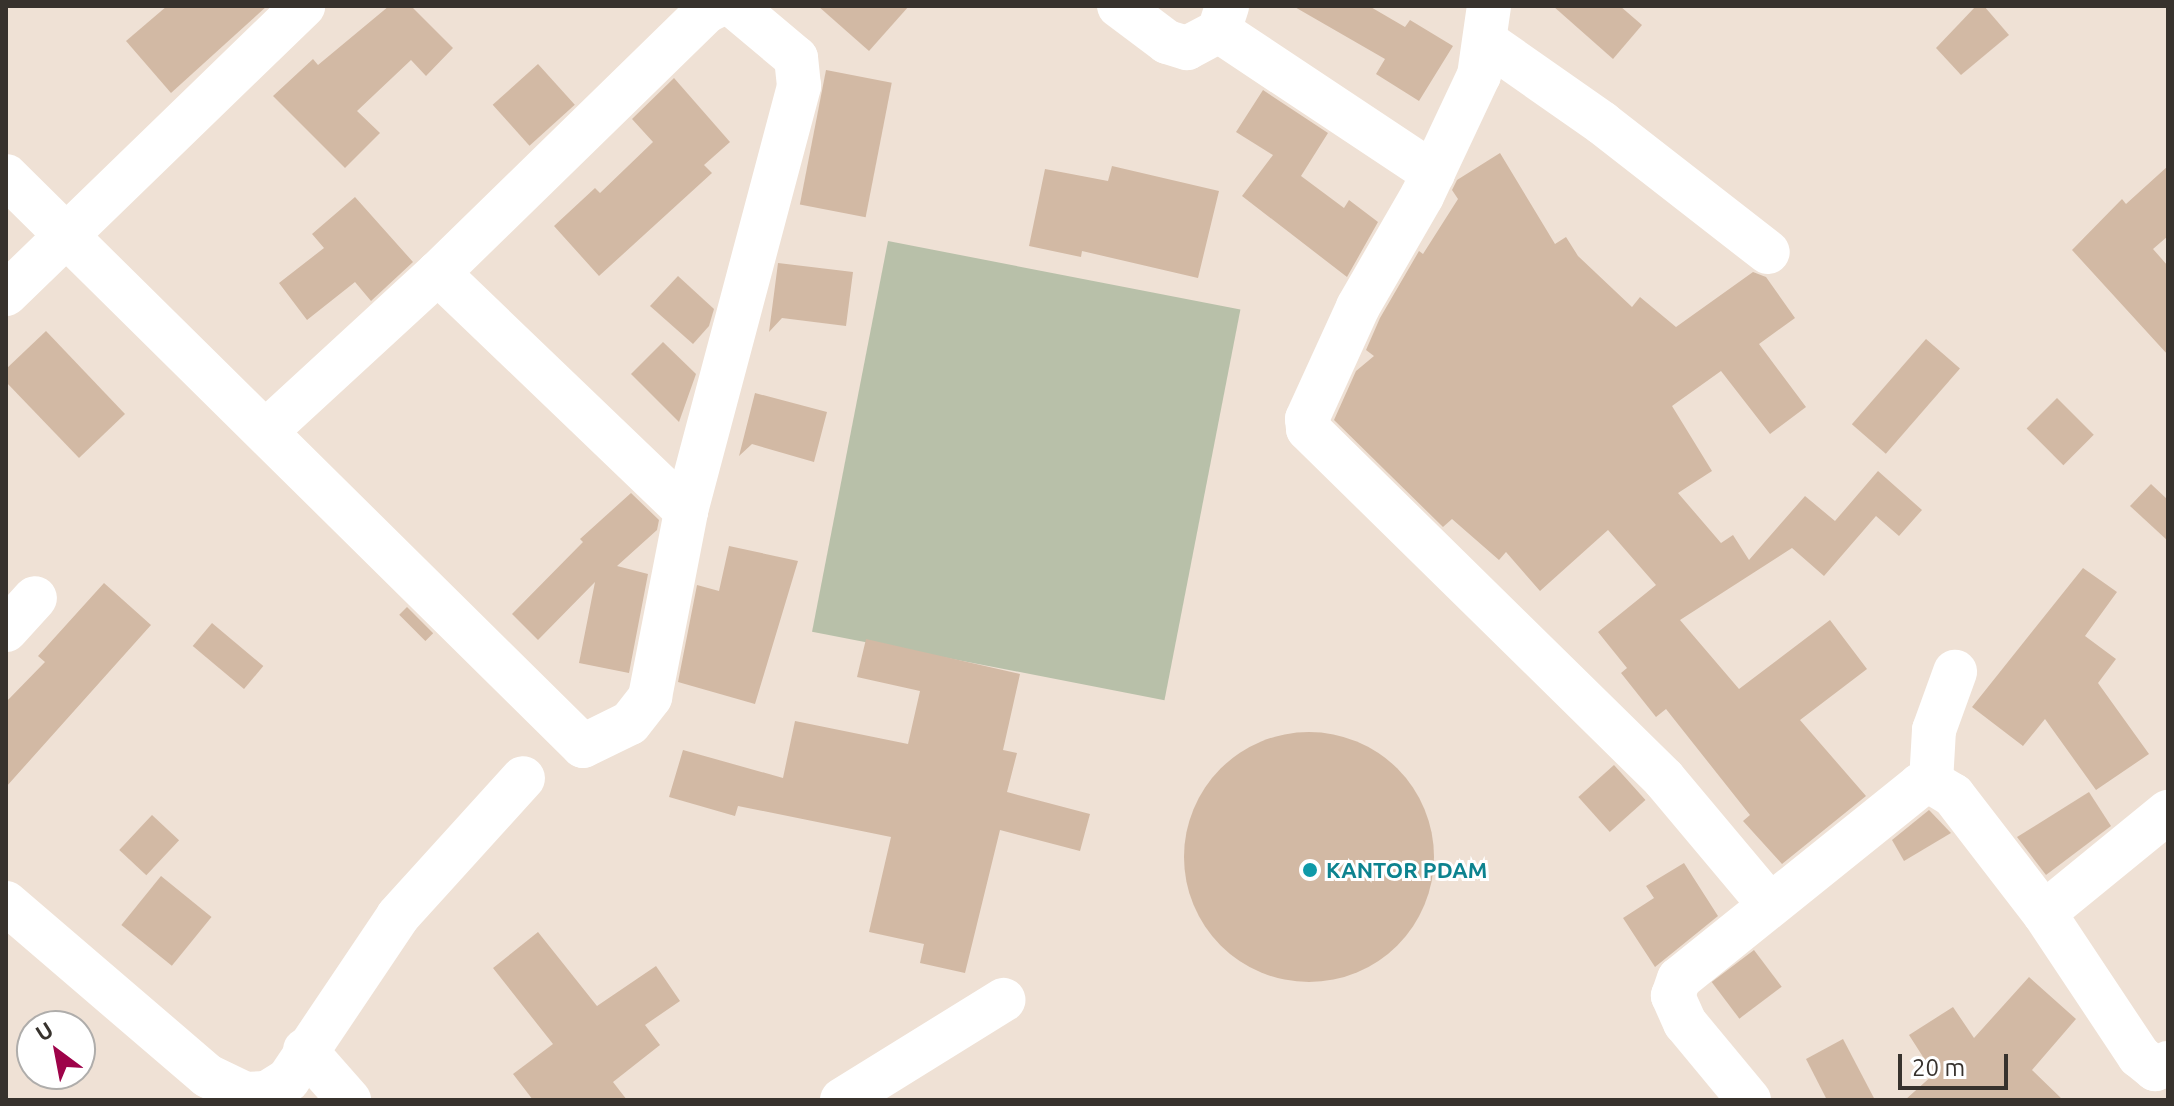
<!DOCTYPE html>
<html>
<head>
<meta charset="utf-8">
<style>
  body { margin:0 }
  #map { position:relative; width:2174px; height:1106px; overflow:hidden; background:#efe1d5; font-family:Ubuntu,sans-serif }
  div>[style] { position:absolute }
  .green>* { inset:0; background:#b8c0a9; transform-origin:0 0 }
  .building>* { inset:0; background:#d2b9a4; transform-origin:0 0 }
  .round { border-radius:50% }
  .minor>* { height:44px; margin:-22px; padding:0 22px; transform-origin:22px; border-radius:22px; background:#fff }
  .dots>* { width:22px; height:22px; translate:-50% -50%; box-sizing:border-box; border:4px solid #fff; border-radius:50% }
  span { translate:-50% -50%; white-space:nowrap; text-align:center; line-height:1.15; -webkit-text-stroke:6px #fff; paint-order:stroke }
  .culture-label { font-size:22px; color:#0d838f; font-weight:700 }
  .left { translate:0 -50%; text-align:left }
  .frame { position:absolute; inset:0; border:8px solid #37322d; pointer-events:none }
  .north { position:absolute; left:16px; top:1010px; width:80px; height:80px; box-sizing:border-box; background:#fff; border:2px solid #afadab; border-radius:50%; rotate:328deg; font-size:22px; font-weight:700; line-height:32px; text-align:center; color:#37322d }
  .north::after { content:''; display:block; margin:auto; width:28px; height:36px; background:#9e0349; clip-path:polygon(50% 0,100% 100%,50% 72%,0 100%) }
  .scale { position:absolute; left:1898px; top:1054px; width:110px; height:36px; box-sizing:border-box; border:4px solid #37322d; border-top:0; padding-left:10px; font-size:24px; line-height:28px; white-space:nowrap; color:#37322d; -webkit-text-stroke:6px #fff; paint-order:stroke }
</style>
</head>
<body>
<div id="map">
  <div class="green">
    <i style="left:888px;top:241px;width:359px;height:398px;rotate:11deg"></i>
  </div>
  <div class="building">
    <i style="clip-path:polygon(167px 6px,267px 6px,171px 93px,126px 41px)"></i>
    <i style="clip-path:polygon(389px 6px,411px 6px,453px 48px,426px 76px,411px 60px,357px 111px,380px 133px,345px 168px,273px 96px,313px 59px,318px 65px)"></i>
    <i style="clip-path:polygon(818px 6px,909px 6px,869px 51px)"></i>
    <i style="clip-path:polygon(1293px 6px,1369px 6px,1405px 27px,1410px 20px,1453px 46px,1419px 101px,1376px 74px,1385px 59px)"></i>
    <i style="clip-path:polygon(1553px 6px,1620px 6px,1642px 25px,1613px 59px)"></i>
    <i style="clip-path:polygon(1976px 6px,1984px 6px,2009px 35px,1961px 75px,1936px 48px)"></i>
    <i style="left:538px;top:64px;width:55px;height:61px;rotate:48deg"></i>
    <i style="left:826px;top:70px;width:67px;height:137px;rotate:11deg"></i>
    <i style="clip-path:polygon(674px 78px,730px 142px,704px 165px,712px 173px,599px 276px,554px 226px,595px 188px,600px 193px,653px 142px,632px 119px)"></i>
    <i style="clip-path:polygon(1263px 90px,1328px 133px,1301px 176px,1344px 208px,1349px 200px,1378px 222px,1347px 277px,1242px 196px,1273px 155px,1236px 132px)"></i>
    <i style="clip-path:polygon(1500px 153px,1555px 244px,1566px 237px,1578px 256px,1632px 307px,1640px 297px,1676px 327px,1753px 272px,1766px 277px,1795px 318px,1759px 344px,1806px 407px,1770px 434px,1721px 371px,1672px 406px,1712px 471px,1678px 493px,1721px 543px,1733px 535px,1749px 560px,1805px 496px,1835px 521px,1878px 471px,1922px 510px,1899px 536px,1876px 516px,1824px 576px,1792px 548px,1680px 620px,1739px 689px,1830px 620px,1867px 669px,1800px 720px,1866px 796px,1782px 864px,1743px 821px,1750px 815px,1666px 709px,1656px 717px,1621px 673px,1627px 668px,1598px 632px,1656px 585px,1608px 530px,1540px 591px,1506px 552px,1499px 560px,1452px 519px,1443px 527px,1334px 420px,1356px 371px,1374px 356px,1366px 350px,1380px 318px,1419px 251px,1423px 254px,1458px 199px,1452px 190px,1457px 180px)"></i>
    <i style="clip-path:polygon(1112px 166px,1219px 191px,1198px 278px,1082px 251px,1081px 257px,1029px 246px,1045px 169px,1108px 181px)"></i>
    <i style="clip-path:polygon(2168px 166px,2168px 236px,2153px 249px,2168px 266px,2168px 355px,2072px 250px,2122px 199px,2126px 204px)"></i>
    <i style="clip-path:polygon(355px 197px,413px 262px,371px 301px,355px 282px,307px 320px,279px 283px,324px 248px,312px 234px)"></i>
    <i style="clip-path:polygon(778px 263px,853px 272px,846px 326px,782px 318px,769px 332px)"></i>
    <i style="clip-path:polygon(678px 276px,714px 309px,709px 326px,693px 344px,650px 306px)"></i>
    <i style="clip-path:polygon(46px 331px,125px 414px,79px 458px,6px 382px,6px 369px)"></i>
    <i style="left:1926px;top:339px;width:45px;height:113px;rotate:41deg"></i>
    <i style="clip-path:polygon(663px 342px,696px 374px,679px 422px,631px 374px)"></i>
    <i style="clip-path:polygon(755px 393px,827px 412px,814px 462px,752px 444px,739px 456px)"></i>
    <i style="left:2057px;top:398px;width:52px;height:43px;rotate:45deg"></i>
    <i style="clip-path:polygon(2151px 484px,2168px 500px,2168px 541px,2130px 506px)"></i>
    <i style="clip-path:polygon(631px 493px,659px 520px,657px 530px,617px 566px,648px 574px,629px 673px,579px 663px,595px 582px,538px 640px,512px 614px,583px 542px,580px 539px)"></i>
    <i style="clip-path:polygon(729px 546px,798px 561px,755px 704px,678px 682px,697px 585px,719px 591px)"></i>
    <i style="clip-path:polygon(2083px 568px,2117px 592px,2085px 636px,2116px 659px,2098px 683px,2149px 754px,2096px 790px,2045px 719px,2023px 746px,1972px 707px)"></i>
    <i style="clip-path:polygon(104px 583px,151px 625px,6px 787px,6px 702px,45px 662px,38px 656px)"></i>
    <i style="left:407px;top:607px;width:37px;height:11px;rotate:45deg"></i>
    <i style="left:212px;top:623px;width:67px;height:30px;rotate:40deg"></i>
    <i style="clip-path:polygon(866px 639px,1020px 674px,1003px 750px,1017px 753px,1007px 792px,1090px 814px,1080px 851px,1000px 830px,965px 973px,920px 963px,924px 944px,869px 932px,891px 837px,738px 806px,735px 816px,669px 797px,683px 750px,783px 778px,795px 721px,908px 744px,920px 691px,857px 677px)"></i>
    <i class="round" style="left:1184px;top:732px;width:250px;height:250px"></i>
    <i style="left:1614px;top:765px;width:47px;height:48px;rotate:48deg"></i>
    <i style="clip-path:polygon(2089px 792px,2111px 826px,2046px 875px,2017px 837px)"></i>
    <i style="clip-path:polygon(1929px 810px,1951px 833px,1904px 861px,1892px 840px)"></i>
    <i style="left:152px;top:815px;width:37px;height:48px;rotate:43deg"></i>
    <i style="clip-path:polygon(1684px 863px,1718px 916px,1655px 967px,1623px 918px,1654px 898px,1646px 886px)"></i>
    <i style="left:161px;top:876px;width:65px;height:63px;rotate:39deg"></i>
    <i style="clip-path:polygon(538px 932px,597px 1006px,656px 966px,680px 1001px,645px 1025px,660px 1045px,613px 1082px,627px 1100px,533px 1100px,513px 1074px,553px 1044px,493px 968px)"></i>
    <i style="left:1754px;top:950px;width:46px;height:53px;rotate:53deg"></i>
    <i style="clip-path:polygon(2029px 977px,2076px 1019px,2032px 1070px,2063px 1100px,1905px 1100px,1934px 1074px,1909px 1035px,1953px 1007px,1974px 1038px)"></i>
    <i style="clip-path:polygon(1843px 1039px,1875px 1100px,1827px 1100px,1806px 1059px)"></i>
  </div>
  <div class="minor">
    <i style="left:1119px;top:6px;width:60px;rotate:36.9deg"></i>
    <i style="left:1167px;top:42px;width:21px;rotate:17deg"></i>
    <i style="left:1187px;top:48px;width:36px;rotate:-28deg"></i>
    <i style="left:1219px;top:31px;width:26px;rotate:-72deg"></i>
    <i style="left:1489px;top:6px;width:70px;rotate:98.2deg"></i>
    <i style="left:1479px;top:75px;width:134px;rotate:115.2deg"></i>
    <i style="left:1422px;top:196px;width:128px;rotate:120deg"></i>
    <i style="left:1358px;top:307px;width:123px;rotate:114.5deg"></i>
    <i style="left:1307px;top:419px;width:10px;rotate:84deg"></i>
    <i style="left:1308px;top:429px;width:499px;rotate:44.5deg"></i>
    <i style="left:1664px;top:779px;width:163px;rotate:50deg"></i>
    <i style="left:1219px;top:31px;width:257px;rotate:33.6deg"></i>
    <i style="left:1485px;top:41px;width:143px;rotate:35deg"></i>
    <i style="left:1602px;top:123px;width:210px;rotate:37.9deg"></i>
    <i style="left:6px;top:176px;width:811px;rotate:44.65deg"></i>
    <i style="left:583px;top:746px;width:52px;rotate:-26.1deg"></i>
    <i style="left:630px;top:723px;width:33px;rotate:-52deg"></i>
    <i style="left:650px;top:697px;width:189px;rotate:-79deg"></i>
    <i style="left:686px;top:511px;width:440px;rotate:-75.1deg"></i>
    <i style="left:799px;top:86px;width:28px;rotate:-96deg"></i>
    <i style="left:796px;top:58px;width:81px;rotate:-140deg"></i>
    <i style="left:438px;top:273px;width:344px;rotate:43.8deg"></i>
    <i style="left:6px;top:294px;width:414px;rotate:-44.1deg"></i>
    <i style="left:266px;top:431px;width:234px;rotate:-42.6deg"></i>
    <i style="left:438px;top:273px;width:373px;rotate:-44.3deg"></i>
    <i style="left:705px;top:12px;width:13px;rotate:-27deg"></i>
    <i style="left:6px;top:630px;width:43px;rotate:-47.8deg"></i>
    <i style="left:1931px;top:782px;width:52px;rotate:-86.7deg"></i>
    <i style="left:1934px;top:730px;width:62px;rotate:-70.1deg"></i>
    <i style="left:6px;top:903px;width:266px;rotate:40.6deg"></i>
    <i style="left:208px;top:1076px;width:41px;rotate:25.9deg"></i>
    <i style="left:245px;top:1094px;width:22px;rotate:-3deg"></i>
    <i style="left:267px;top:1093px;width:25px;rotate:-32deg"></i>
    <i style="left:288px;top:1080px;width:197px;rotate:-56.1deg"></i>
    <i style="left:398px;top:916px;width:186px;rotate:-47.8deg"></i>
    <i style="left:2044px;top:913px;width:160px;rotate:-39.2deg"></i>
    <i style="left:305px;top:1050px;width:67px;rotate:48.7deg"></i>
    <i style="left:842px;top:1100px;width:190px;rotate:-31.8deg"></i>
    <i style="left:1749px;top:1100px;width:100px;rotate:-129.7deg"></i>
    <i style="left:1685px;top:1023px;width:30px;rotate:-114deg"></i>
    <i style="left:1673px;top:996px;width:18px;rotate:-71deg"></i>
    <i style="left:1679px;top:979px;width:309px;rotate:-38.8deg"></i>
    <i style="left:1920px;top:785px;width:11px;rotate:-15deg"></i>
    <i style="left:1931px;top:782px;width:26px;rotate:31deg"></i>
    <i style="left:1953px;top:795px;width:149px;rotate:52.4deg"></i>
    <i style="left:2044px;top:913px;width:172px;rotate:56.4deg"></i>
    <i style="left:2139px;top:1056px;width:21px;rotate:39deg"></i>
    <i style="left:2155px;top:1069px;width:14px;rotate:-25deg"></i>
  </div>
  <div class="dots">
    <i style="left:1310px;top:870px;background:#0f9aa8"></i>
  </div>
  <div class="culture-label">
    <span class="left" style="left:1326px;top:870px">KANTOR PDAM</span>
  </div>
  <div class="frame"></div>
  <div class="north">U</div>
  <div class="scale">20 m</div>
</div>
</body>
</html>
